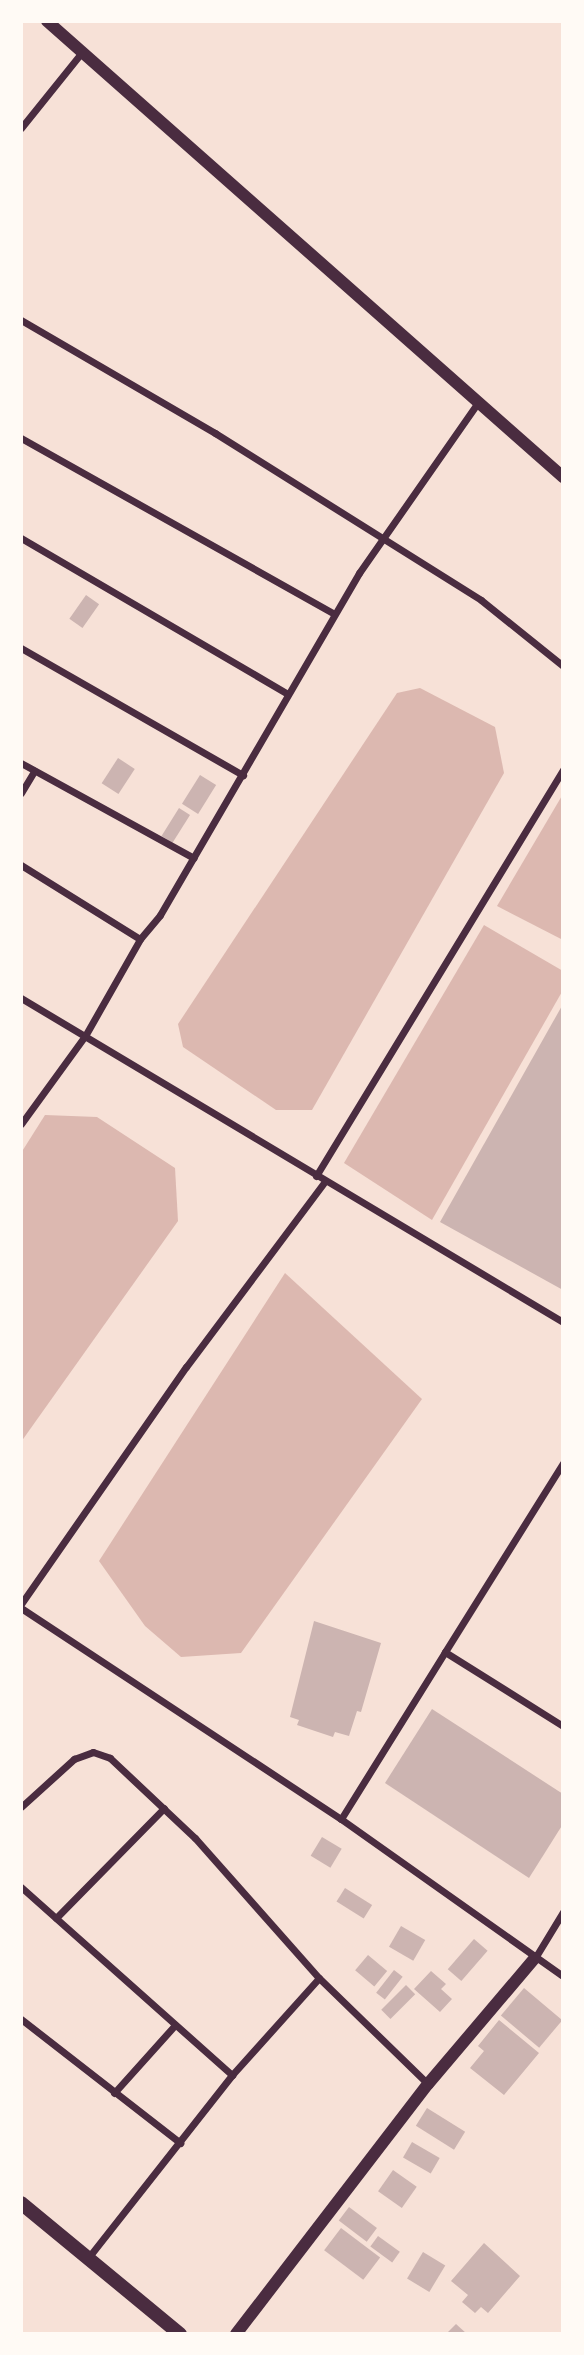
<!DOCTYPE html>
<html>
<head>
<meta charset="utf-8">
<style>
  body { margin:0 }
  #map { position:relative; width:584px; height:2355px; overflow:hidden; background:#f7e1d7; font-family:Spectral,serif }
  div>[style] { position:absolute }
  .water>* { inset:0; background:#dcb8b0 }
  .building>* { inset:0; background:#ccb4b1; transform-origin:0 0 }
  .minor>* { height:7px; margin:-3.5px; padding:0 3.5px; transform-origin:3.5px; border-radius:3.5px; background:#4a2c40 }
  .tertiary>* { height:12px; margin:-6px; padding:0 6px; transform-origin:6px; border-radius:6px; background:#4a2c40 }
  .secondary>* { height:14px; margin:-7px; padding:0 7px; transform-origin:7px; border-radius:7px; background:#4a2c40 }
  span { translate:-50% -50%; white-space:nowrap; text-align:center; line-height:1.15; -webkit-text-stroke:7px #fffaf5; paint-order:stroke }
  .frame { position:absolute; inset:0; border:23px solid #fffaf5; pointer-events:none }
</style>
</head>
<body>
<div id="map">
  <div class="water">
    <i style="clip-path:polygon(420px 688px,495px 727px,504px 773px,312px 1110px,276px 1110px,183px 1047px,178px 1024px,397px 693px)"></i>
    <i style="clip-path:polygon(563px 794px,563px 940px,497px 906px)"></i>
    <i style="clip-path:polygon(484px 925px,563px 971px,563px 990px,432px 1220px,344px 1163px)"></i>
    <i style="clip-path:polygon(45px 1115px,97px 1117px,175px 1168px,178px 1221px,21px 1442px,21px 1153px)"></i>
    <i style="clip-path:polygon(285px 1273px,422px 1399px,241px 1653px,181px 1657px,145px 1626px,99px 1561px)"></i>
  </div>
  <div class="building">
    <i style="left:86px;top:595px;width:16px;height:29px;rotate:35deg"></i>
    <i style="left:118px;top:758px;width:20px;height:30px;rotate:33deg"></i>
    <i style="left:200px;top:775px;width:19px;height:34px;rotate:32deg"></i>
    <i style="left:179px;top:808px;width:13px;height:33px;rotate:32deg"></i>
    <i style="clip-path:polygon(563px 1004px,563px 1290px,440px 1222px)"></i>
    <i style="clip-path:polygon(314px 1621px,381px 1643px,361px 1712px,357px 1711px,349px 1736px,335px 1732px,333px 1737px,297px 1725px,299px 1720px,290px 1717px)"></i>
    <i style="clip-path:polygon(432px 1709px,563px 1794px,563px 1824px,529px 1878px,385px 1783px)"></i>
    <i style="left:322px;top:1837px;width:23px;height:22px;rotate:31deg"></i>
    <i style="left:345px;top:1888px;width:32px;height:16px;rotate:32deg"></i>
    <i style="left:401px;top:1926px;width:28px;height:24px;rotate:30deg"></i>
    <i style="left:474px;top:1939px;width:18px;height:40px;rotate:41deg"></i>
    <i style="left:368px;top:1955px;width:25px;height:20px;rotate:40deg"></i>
    <i style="left:394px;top:1970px;width:11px;height:29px;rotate:38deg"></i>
    <i style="clip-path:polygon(431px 1971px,446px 1984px,441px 1989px,452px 1999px,440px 2012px,414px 1989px)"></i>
    <i style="left:406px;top:1985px;width:13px;height:35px;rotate:45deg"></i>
    <i style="left:524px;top:1988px;width:50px;height:36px;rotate:40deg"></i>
    <i style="clip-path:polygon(499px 2020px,539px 2053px,504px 2095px,470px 2068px,484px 2051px,478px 2046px)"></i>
    <i style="left:427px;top:2108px;width:45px;height:21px;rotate:32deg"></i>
    <i style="left:412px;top:2142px;width:32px;height:18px;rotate:30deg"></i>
    <i style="left:393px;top:2170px;width:29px;height:26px;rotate:35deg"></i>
    <i style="left:349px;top:2207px;width:35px;height:17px;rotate:37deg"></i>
    <i style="left:341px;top:2228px;width:49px;height:28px;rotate:37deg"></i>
    <i style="left:378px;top:2236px;width:27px;height:13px;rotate:36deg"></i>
    <i style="clip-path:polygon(484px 2243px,520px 2276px,488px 2313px,481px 2307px,475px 2313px,462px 2302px,468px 2295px,451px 2281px)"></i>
    <i style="left:423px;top:2252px;width:26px;height:31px;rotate:31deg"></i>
    <i style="clip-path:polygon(456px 2324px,467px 2334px,446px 2334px)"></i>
  </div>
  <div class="minor">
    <i style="left:21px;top:128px;width:97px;rotate:-51.2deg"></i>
    <i style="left:21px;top:320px;width:225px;rotate:30.2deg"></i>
    <i style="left:215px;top:433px;width:314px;rotate:32.1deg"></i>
    <i style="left:481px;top:600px;width:105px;rotate:38.8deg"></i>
    <i style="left:21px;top:438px;width:359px;rotate:29.3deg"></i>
    <i style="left:21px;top:538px;width:309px;rotate:30.3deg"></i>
    <i style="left:21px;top:648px;width:256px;rotate:29.8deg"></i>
    <i style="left:21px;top:763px;width:197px;rotate:28.8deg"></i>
    <i style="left:21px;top:793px;width:26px;rotate:-59deg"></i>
    <i style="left:21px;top:865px;width:140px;rotate:31.9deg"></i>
    <i style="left:21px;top:998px;width:631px;rotate:30.87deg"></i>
    <i style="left:21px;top:1124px;width:109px;rotate:-54deg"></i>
    <i style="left:85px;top:1036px;width:112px;rotate:-60.4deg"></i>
    <i style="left:140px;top:939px;width:31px;rotate:-50deg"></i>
    <i style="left:160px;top:915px;width:396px;rotate:-59.8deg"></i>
    <i style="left:359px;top:573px;width:210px;rotate:-55.1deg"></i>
    <i style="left:316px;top:1176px;width:476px;rotate:-58.7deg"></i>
    <i style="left:563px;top:1463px;width:223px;rotate:122deg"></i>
    <i style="left:445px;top:1652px;width:139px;rotate:32.1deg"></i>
    <i style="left:21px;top:1604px;width:289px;rotate:-55.2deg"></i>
    <i style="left:186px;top:1367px;width:232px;rotate:-53.2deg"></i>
    <i style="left:21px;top:1608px;width:383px;rotate:33.4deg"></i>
    <i style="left:341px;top:1819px;width:272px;rotate:35.3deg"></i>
    <i style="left:21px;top:1807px;width:72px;rotate:-42.2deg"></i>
    <i style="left:74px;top:1759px;width:20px;rotate:-20deg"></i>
    <i style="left:93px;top:1752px;width:18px;rotate:19deg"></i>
    <i style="left:110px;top:1758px;width:117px;rotate:43.3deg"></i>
    <i style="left:195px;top:1838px;width:187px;rotate:48.5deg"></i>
    <i style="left:319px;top:1978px;width:130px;rotate:131.9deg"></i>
    <i style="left:232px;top:2075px;width:233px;rotate:128.2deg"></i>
    <i style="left:341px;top:1819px;width:197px;rotate:-58.1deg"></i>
    <i style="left:21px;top:1887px;width:283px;rotate:41.7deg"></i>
    <i style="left:56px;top:1918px;width:154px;rotate:-45.5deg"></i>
    <i style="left:535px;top:1958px;width:54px;rotate:-58.7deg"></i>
    <i style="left:319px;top:1978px;width:152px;rotate:44.2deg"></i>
    <i style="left:21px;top:2019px;width:202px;rotate:37.9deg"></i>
    <i style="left:114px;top:2093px;width:91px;rotate:-48.1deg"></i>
  </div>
  <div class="tertiary">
    <i style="left:47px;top:21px;width:689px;rotate:41.47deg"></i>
    <i style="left:236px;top:2334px;width:315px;rotate:-52.5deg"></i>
    <i style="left:428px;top:2084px;width:165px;rotate:-49.7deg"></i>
  </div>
  <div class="secondary">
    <i style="left:21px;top:2203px;width:206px;rotate:39.5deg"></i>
  </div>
  <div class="frame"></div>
</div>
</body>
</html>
